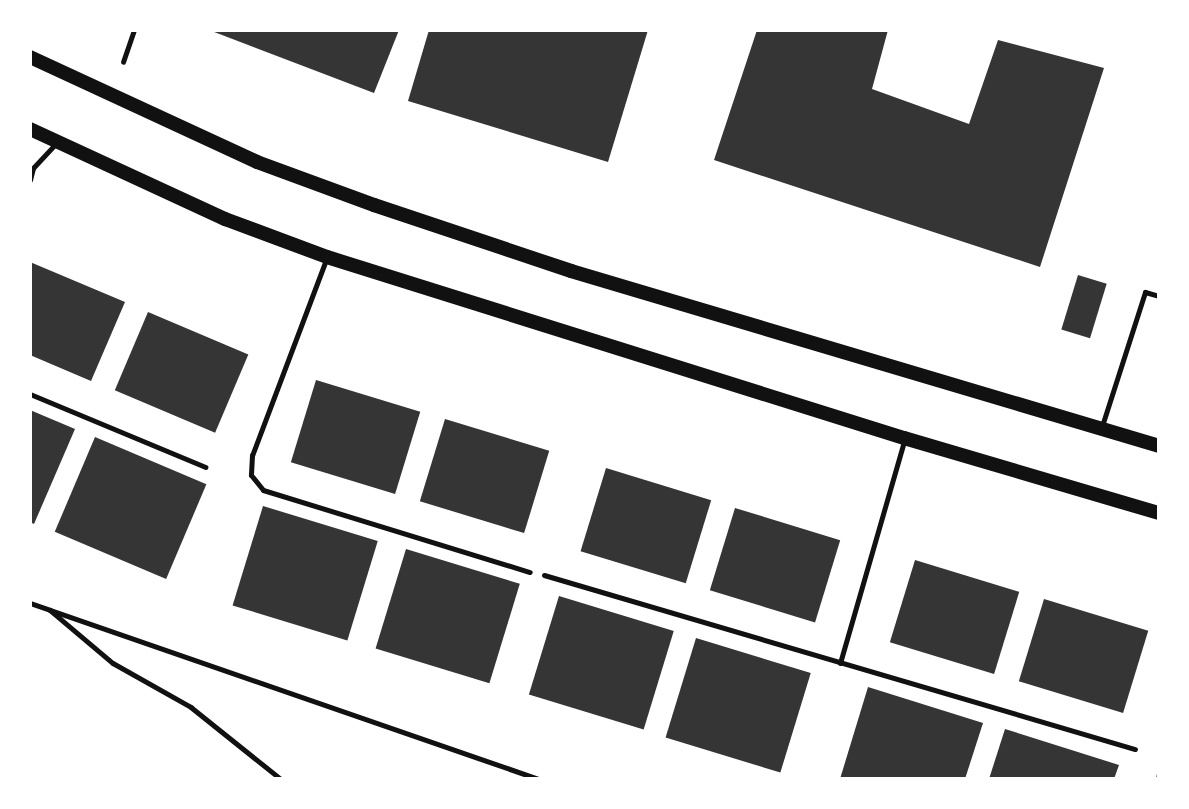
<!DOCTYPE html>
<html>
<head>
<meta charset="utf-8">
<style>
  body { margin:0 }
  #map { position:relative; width:1189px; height:809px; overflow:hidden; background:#fff; font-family:"Fira Sans Condensed",sans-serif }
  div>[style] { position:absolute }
  .building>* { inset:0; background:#353535; transform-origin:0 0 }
  .path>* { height:4.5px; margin:-2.25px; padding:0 2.25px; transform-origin:2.25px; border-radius:2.25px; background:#111 }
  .service>* { height:5px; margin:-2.5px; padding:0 2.5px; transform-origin:2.5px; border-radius:2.5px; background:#111 }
  .secondary>* { height:14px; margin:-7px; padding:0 7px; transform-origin:7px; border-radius:7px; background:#111 }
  span { translate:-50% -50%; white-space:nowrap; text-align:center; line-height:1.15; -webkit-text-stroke:5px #fff; paint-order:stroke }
  .frame { position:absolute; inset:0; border:32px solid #fff; pointer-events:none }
</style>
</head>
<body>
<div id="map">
  <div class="building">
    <i style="clip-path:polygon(209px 30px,399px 30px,374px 93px)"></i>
    <i style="clip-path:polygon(429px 30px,648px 30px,608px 162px,408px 101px)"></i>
    <i style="clip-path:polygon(757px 30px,888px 30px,872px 89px,969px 124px,998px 40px,1104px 68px,1040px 267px,714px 160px)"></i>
    <i style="clip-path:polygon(30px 262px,125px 302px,91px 381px,30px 355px)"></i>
    <i style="left:1078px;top:275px;width:30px;height:57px;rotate:17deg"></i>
    <i style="left:148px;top:312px;width:109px;height:85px;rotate:23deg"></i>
    <i style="left:316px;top:380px;width:109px;height:86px;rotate:17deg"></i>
    <i style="clip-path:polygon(30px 410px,75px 429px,34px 524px,30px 522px)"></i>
    <i style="left:445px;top:419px;width:109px;height:86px;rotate:17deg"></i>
    <i style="left:95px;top:437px;width:121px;height:103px;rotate:23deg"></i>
    <i style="left:606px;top:468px;width:110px;height:87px;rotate:17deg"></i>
    <i style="left:263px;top:506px;width:120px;height:104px;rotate:17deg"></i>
    <i style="left:735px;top:508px;width:110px;height:86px;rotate:17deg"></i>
    <i style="left:406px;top:549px;width:119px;height:104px;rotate:17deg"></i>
    <i style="left:915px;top:560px;width:109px;height:86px;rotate:17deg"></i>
    <i style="left:559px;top:596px;width:120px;height:103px;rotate:17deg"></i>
    <i style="left:1044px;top:599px;width:109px;height:86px;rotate:17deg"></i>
    <i style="left:696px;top:638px;width:120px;height:104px;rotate:17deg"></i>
    <i style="clip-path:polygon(868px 687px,983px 723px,965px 779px,840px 779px)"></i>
    <i style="clip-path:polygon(1005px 729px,1119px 765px,1114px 779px,989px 779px)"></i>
  </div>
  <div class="path">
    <i style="left:123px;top:62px;width:34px;rotate:-71deg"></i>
    <i style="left:30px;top:603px;width:21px;rotate:19deg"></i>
    <i style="left:50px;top:610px;width:82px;rotate:40.1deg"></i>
    <i style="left:113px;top:663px;width:90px;rotate:29.4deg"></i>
    <i style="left:191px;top:707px;width:115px;rotate:38.7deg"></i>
    <i style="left:50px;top:610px;width:517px;rotate:19.07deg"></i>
    <i style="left:1158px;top:779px;width:5px;rotate:-79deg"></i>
  </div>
  <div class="service">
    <i style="left:30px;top:180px;width:12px;rotate:-76deg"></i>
    <i style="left:33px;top:168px;width:34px;rotate:-47deg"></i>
    <i style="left:327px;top:257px;width:212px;rotate:110.7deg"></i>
    <i style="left:252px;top:455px;width:20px;rotate:93deg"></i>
    <i style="left:251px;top:475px;width:19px;rotate:51deg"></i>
    <i style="left:263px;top:490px;width:279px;rotate:17.1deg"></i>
    <i style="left:30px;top:394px;width:190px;rotate:22.6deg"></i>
    <i style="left:1101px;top:429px;width:144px;rotate:-72.2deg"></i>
    <i style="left:1145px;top:292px;width:15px;rotate:16deg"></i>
    <i style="left:544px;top:575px;width:616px;rotate:16.41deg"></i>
    <i style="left:840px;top:663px;width:231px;rotate:-73.9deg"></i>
  </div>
  <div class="secondary">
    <i style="left:30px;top:57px;width:250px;rotate:24.8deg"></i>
    <i style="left:257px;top:162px;width:125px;rotate:20.2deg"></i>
    <i style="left:374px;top:205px;width:208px;rotate:18.5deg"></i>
    <i style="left:571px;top:271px;width:613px;rotate:16.57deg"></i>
    <i style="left:30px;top:129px;width:215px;rotate:24.8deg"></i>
    <i style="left:225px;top:219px;width:109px;rotate:20.4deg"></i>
    <i style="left:327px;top:257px;width:605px;rotate:17.42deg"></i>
    <i style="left:904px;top:438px;width:266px;rotate:16.4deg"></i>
  </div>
  <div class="frame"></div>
</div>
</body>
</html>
